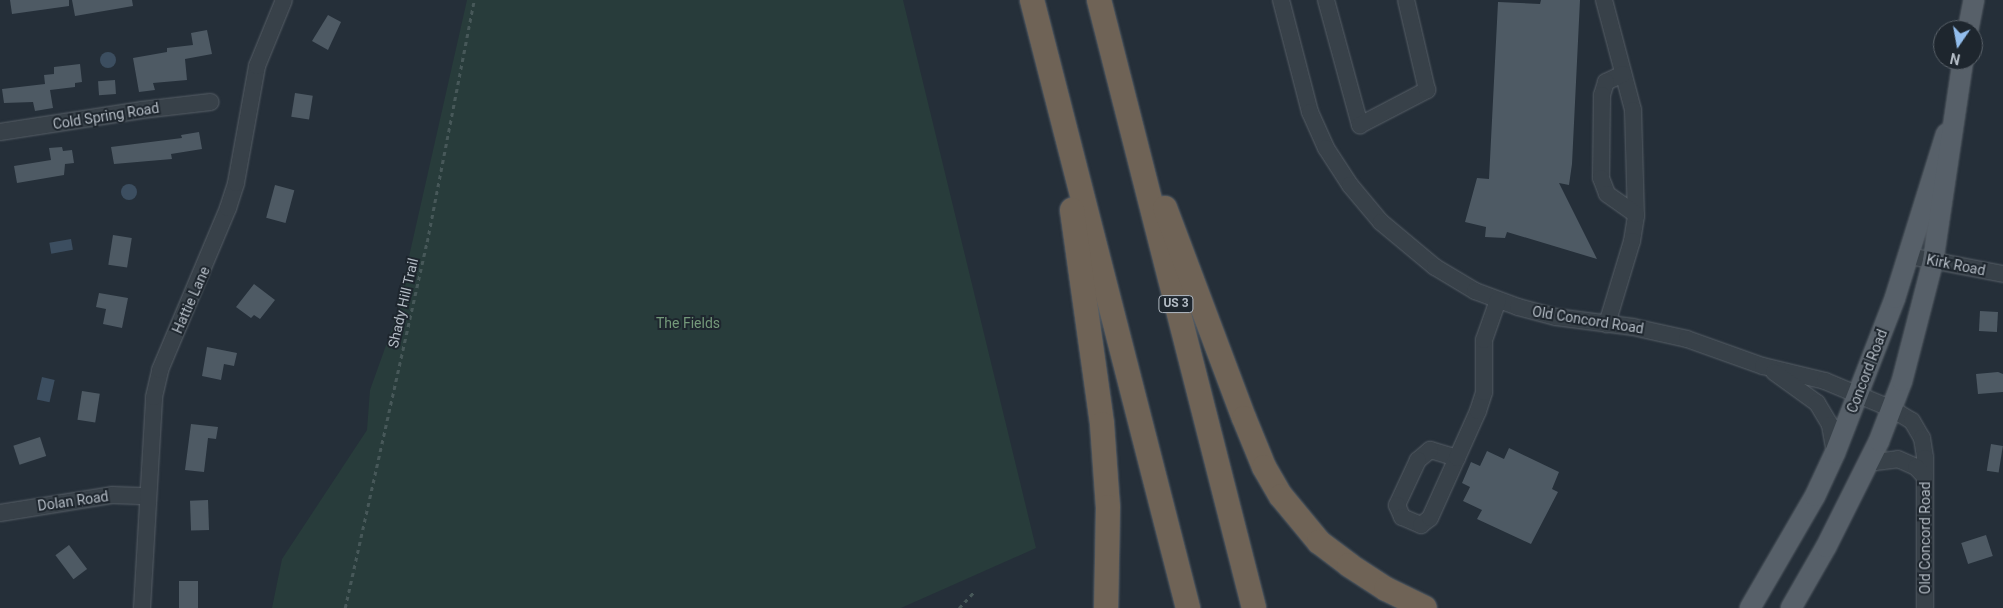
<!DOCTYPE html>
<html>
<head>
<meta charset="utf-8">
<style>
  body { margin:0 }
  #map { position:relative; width:2003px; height:608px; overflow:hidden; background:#252f39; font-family:Roboto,sans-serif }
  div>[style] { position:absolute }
  .green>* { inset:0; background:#283c3b }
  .water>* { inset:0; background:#3c4e60; transform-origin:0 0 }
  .round { border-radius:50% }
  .building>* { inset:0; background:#4e5a64; transform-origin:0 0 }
  .path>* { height:2.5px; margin-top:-1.25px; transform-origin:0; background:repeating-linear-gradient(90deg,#475859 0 4px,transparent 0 8px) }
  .roads { filter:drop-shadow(0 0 1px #575f67) drop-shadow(0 0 1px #575f67) }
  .minor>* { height:16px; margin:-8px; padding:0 8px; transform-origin:8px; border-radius:8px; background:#384149 }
  .major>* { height:20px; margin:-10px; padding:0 10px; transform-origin:10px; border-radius:10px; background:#576069 }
  .highway>* { height:24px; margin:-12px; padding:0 12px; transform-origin:12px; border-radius:12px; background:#6f6356 }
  span { translate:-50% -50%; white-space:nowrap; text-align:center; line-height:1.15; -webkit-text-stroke:4px #1e262e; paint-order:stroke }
  .shield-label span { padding:1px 4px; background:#1e262e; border:1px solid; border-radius:4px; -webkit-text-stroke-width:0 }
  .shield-label { font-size:12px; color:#b4bcc5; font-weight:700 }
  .street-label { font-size:14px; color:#b4bcc5 }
  .park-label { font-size:14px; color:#74997a }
  .north { position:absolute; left:1933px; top:20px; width:50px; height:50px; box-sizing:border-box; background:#1e262e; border:1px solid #5a626a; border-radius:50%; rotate:192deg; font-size:14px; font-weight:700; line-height:20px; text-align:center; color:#b4bcc5 }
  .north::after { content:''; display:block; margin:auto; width:18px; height:22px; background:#92bdec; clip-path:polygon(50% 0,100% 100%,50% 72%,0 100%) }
</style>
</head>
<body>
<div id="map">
  <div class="green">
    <i style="clip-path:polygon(467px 0,903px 0,1036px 548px,901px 608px,272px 608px,282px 559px,367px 430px,370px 390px,394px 323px)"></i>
  </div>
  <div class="water">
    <i class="round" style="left:100px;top:52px;width:16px;height:16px"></i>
    <i class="round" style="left:121px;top:184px;width:16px;height:16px"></i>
    <i style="left:71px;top:239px;width:11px;height:22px;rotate:80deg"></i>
    <i style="left:42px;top:377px;width:13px;height:23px;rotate:13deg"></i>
  </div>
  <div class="building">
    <i style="clip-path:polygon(10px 0,69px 0,69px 6px,12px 14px)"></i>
    <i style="clip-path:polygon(72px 0,132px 0,133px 6px,75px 16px)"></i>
    <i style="clip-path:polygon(1541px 0,1580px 0,1572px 164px,1569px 185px,1559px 183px,1597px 259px,1507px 232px,1505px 238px,1485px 237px,1486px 227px,1465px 222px,1477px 178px,1489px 179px,1498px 2px,1540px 4px)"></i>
    <i style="clip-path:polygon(328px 15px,341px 22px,328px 50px,312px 41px)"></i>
    <i style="clip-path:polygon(207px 30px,212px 54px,185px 59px,187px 80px,153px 83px,155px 90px,139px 92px,133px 58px,167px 52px,167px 48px,193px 45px,191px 33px)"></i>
    <i style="clip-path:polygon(80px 64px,82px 82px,75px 83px,75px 87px,50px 90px,53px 108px,35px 111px,33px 102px,4px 103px,2px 89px,45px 84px,44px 75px,54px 74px,54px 67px)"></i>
    <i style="left:115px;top:80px;width:14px;height:17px;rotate:86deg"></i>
    <i style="left:295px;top:93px;width:18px;height:24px;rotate:9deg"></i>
    <i style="clip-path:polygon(199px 132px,202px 149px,171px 154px,172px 159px,114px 164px,111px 147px,182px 138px,181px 135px)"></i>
    <i style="clip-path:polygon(62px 147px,63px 151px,72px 150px,74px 163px,65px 164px,64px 175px,17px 183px,14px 166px,51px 160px,49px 148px)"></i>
    <i style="left:275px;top:185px;width:20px;height:34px;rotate:15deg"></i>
    <i style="left:113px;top:235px;width:19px;height:30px;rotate:9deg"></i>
    <i style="clip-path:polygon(254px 284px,275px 300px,260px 319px,254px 315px,251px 318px,236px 307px)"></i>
    <i style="clip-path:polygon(99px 293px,128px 298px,122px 328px,103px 324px,106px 309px,96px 307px)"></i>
    <i style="left:1980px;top:311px;width:18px;height:20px;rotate:3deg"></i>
    <i style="clip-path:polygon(207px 347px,237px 353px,234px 366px,224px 364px,221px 380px,202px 376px)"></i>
    <i style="clip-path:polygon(1998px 372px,2003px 374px,2003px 392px,1978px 394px,1976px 374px)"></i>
    <i style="left:82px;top:391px;width:18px;height:29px;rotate:9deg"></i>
    <i style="clip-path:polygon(191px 424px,218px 427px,216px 439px,208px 438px,204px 472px,185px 470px)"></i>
    <i style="left:40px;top:437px;width:20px;height:28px;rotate:72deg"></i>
    <i style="left:1991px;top:444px;width:12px;height:27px;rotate:9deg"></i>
    <i style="clip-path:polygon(1509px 448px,1559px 472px,1552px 489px,1558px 492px,1531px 544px,1477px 519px,1482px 510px,1463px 501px,1470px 487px,1462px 483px,1471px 462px,1480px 466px,1487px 451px,1504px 459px)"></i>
    <i style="left:208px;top:500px;width:30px;height:18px;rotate:88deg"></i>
    <i style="left:1986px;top:535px;width:22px;height:26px;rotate:72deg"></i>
    <i style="left:69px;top:545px;width:30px;height:17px;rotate:53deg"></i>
    <i style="left:179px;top:581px;width:19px;height:27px"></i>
  </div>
  <div class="path">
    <i style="left:345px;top:608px;width:375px;rotate:-77.4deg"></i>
    <i style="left:427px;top:242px;width:247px;rotate:-79deg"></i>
    <i style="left:959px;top:608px;width:23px;rotate:-47deg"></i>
  </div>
  <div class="roads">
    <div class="minor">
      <i style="left:1281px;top:0;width:116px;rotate:75.5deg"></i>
      <i style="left:1310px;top:112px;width:39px;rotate:66deg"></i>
      <i style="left:1326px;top:148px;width:44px;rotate:57deg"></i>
      <i style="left:1350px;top:185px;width:48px;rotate:50deg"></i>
      <i style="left:1381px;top:222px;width:70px;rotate:39.8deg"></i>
      <i style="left:1435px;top:267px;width:47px;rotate:31deg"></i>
      <i style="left:1475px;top:291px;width:46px;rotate:20.4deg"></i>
      <i style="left:1518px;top:307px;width:39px;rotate:15deg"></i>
      <i style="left:1556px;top:317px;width:78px;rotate:7.4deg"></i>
      <i style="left:1633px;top:327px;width:55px;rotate:12.5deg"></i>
      <i style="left:1687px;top:339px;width:81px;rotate:19.6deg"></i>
      <i style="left:1763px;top:366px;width:64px;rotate:13.6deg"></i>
      <i style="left:1825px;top:381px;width:73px;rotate:22.7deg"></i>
      <i style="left:1892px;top:409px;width:23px;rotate:31deg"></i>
      <i style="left:1912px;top:421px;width:20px;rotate:60deg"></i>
      <i style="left:1922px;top:438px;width:20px;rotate:81deg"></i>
      <i style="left:1925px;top:458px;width:150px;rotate:90deg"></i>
      <i style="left:1326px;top:0;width:130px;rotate:74.8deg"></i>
      <i style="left:1360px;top:125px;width:76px;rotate:-27.6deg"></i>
      <i style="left:1427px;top:90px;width:92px;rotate:-103.1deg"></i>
      <i style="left:1604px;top:0;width:114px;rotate:75.2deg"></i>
      <i style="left:1633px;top:110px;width:106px;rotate:88.4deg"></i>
      <i style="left:1636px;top:216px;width:25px;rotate:99deg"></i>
      <i style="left:1632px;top:241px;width:87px;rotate:106.8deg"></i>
      <i style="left:1623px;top:74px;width:19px;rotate:155deg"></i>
      <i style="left:1606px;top:82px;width:14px;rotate:107deg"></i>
      <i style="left:1602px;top:95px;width:83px;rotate:90.7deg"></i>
      <i style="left:1601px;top:178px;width:17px;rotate:69deg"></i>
      <i style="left:1607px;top:194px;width:35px;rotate:35deg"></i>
      <i style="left:0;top:132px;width:144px;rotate:-8.8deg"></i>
      <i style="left:142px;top:110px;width:69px;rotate:-6.6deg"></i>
      <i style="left:1909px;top:256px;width:96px;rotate:10.8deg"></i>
      <i style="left:1774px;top:372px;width:53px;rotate:35.8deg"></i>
      <i style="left:1817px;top:403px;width:26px;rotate:59deg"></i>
      <i style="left:1830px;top:425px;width:28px;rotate:80deg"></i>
      <i style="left:1457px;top:458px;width:28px;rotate:-163deg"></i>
      <i style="left:1430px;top:450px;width:16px;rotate:140deg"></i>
      <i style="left:1418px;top:460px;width:50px;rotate:115deg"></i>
      <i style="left:1397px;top:505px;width:13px;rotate:67deg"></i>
      <i style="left:1402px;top:517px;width:21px;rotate:23deg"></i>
      <i style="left:1421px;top:525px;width:11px;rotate:-38deg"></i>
      <i style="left:1430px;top:518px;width:66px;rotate:-65.8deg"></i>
      <i style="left:1457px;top:458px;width:51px;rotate:-65.9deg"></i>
      <i style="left:1478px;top:411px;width:20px;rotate:-72deg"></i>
      <i style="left:1484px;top:392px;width:52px;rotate:-90deg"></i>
      <i style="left:1484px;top:340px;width:42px;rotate:-70.7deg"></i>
      <i style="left:1867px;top:463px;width:31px;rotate:-7deg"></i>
      <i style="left:1898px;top:459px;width:20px;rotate:24deg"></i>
      <i style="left:1916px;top:467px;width:13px;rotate:48deg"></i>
      <i style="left:0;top:513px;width:113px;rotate:-9.1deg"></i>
      <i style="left:112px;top:495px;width:35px;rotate:2deg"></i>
      <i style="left:142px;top:608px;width:211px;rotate:-86.7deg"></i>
      <i style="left:154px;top:397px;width:28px;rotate:-77deg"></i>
      <i style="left:160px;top:370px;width:176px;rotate:-67.2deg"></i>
      <i style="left:228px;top:208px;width:26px;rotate:-72deg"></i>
      <i style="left:236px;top:183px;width:119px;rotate:-79.8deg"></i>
      <i style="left:257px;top:66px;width:71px;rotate:-67.8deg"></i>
    </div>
    <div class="major">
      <i style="left:1968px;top:30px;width:31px;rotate:-79deg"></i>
      <i style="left:1750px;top:608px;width:129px;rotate:-59.9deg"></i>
      <i style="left:1815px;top:496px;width:47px;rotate:-65.1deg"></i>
      <i style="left:1835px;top:453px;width:166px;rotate:-68.8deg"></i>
      <i style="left:1895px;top:298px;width:172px;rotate:-72.7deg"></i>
      <i style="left:1791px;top:608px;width:70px;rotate:-60.2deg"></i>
      <i style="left:1826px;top:547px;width:119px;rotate:-63.4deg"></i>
      <i style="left:1879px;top:441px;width:64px;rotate:-69deg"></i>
      <i style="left:1902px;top:381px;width:124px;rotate:-75.5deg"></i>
      <i style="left:1933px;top:261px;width:203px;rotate:-81.5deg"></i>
    </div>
    <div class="highway">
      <i style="left:1032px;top:0;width:628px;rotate:75.61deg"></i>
      <i style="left:1099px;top:0;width:627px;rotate:75.7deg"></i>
      <i style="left:1165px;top:208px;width:224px;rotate:69.4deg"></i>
      <i style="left:1244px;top:418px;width:53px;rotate:67.8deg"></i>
      <i style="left:1264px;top:467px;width:34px;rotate:60deg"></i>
      <i style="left:1281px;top:496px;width:60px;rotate:50.4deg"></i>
      <i style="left:1319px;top:542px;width:38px;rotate:37deg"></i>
      <i style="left:1349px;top:565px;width:44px;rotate:33deg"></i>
      <i style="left:1386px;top:589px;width:43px;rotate:26deg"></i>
      <i style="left:1072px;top:210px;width:216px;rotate:82deg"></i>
      <i style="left:1102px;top:424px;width:83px;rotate:85.9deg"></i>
      <i style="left:1108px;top:507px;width:101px;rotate:91.1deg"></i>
    </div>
  </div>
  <div class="shield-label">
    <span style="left:1176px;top:304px">US 3</span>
  </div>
  <div class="street-label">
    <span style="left:106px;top:116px;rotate:-9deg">Cold Spring Road</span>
    <span style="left:1956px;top:265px;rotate:11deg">Kirk Road</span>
    <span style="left:191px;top:300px;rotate:-66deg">Hattie Lane</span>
    <span style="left:403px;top:303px;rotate:-77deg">Shady Hill Trail</span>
    <span style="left:1588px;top:320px;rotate:9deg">Old Concord Road</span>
    <span style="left:1867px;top:371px;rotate:-69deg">Concord Road</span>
    <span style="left:73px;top:501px;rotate:-8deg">Dolan Road</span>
    <span style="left:1925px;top:538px;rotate:-90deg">Old Concord Road</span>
  </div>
  <div class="park-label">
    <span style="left:688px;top:323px">The Fields</span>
  </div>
  <div class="north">N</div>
</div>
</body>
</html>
